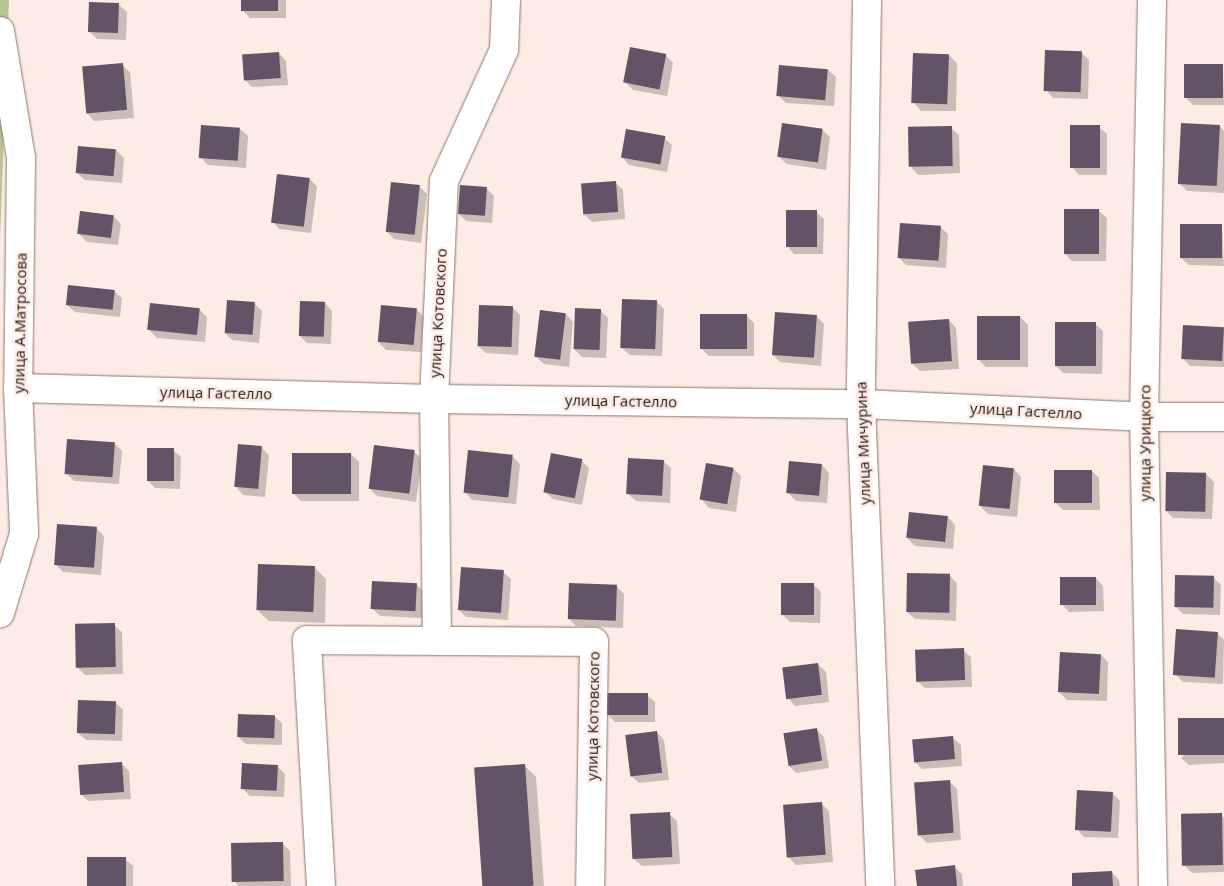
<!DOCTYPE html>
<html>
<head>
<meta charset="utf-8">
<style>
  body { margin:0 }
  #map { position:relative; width:1224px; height:886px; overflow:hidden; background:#fdece5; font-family:"Open Sans",sans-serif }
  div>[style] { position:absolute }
  .green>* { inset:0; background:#b9c596 }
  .shadow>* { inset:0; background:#0003 }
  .building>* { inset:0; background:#625466; transform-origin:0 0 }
  .roads { filter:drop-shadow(0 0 1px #8e766c) drop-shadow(0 0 1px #8e766c) }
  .minor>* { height:28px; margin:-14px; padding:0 14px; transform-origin:14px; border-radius:14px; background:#fff }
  span { translate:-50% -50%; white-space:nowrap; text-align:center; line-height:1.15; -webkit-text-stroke:5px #fdece5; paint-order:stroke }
  .street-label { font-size:15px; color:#221814 }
</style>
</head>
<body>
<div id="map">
  <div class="green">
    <i style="clip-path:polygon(0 0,9px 0,0 239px)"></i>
  </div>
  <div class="shadow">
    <i style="clip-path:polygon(242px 0,286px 0,286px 18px,250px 18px,243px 11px)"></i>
    <i style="clip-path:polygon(119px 5px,127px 12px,126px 40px,97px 39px,89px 31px)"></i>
    <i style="clip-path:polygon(1081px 52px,1089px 60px,1088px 99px,1053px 98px,1046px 90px)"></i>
    <i style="clip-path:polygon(279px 53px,286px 61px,288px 85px,252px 87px,244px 79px)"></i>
    <i style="clip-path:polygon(665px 55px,673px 63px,667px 96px,633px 90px,625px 82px)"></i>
    <i style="clip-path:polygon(949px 55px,957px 63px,956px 111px,921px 111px,914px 103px)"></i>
    <i style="clip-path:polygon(122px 65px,130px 72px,134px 118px,94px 121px,87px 113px)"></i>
    <i style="clip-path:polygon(1223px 66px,1224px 105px,1193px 105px,1185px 97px)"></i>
    <i style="clip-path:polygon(828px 70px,836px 77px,834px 106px,786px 103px,778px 95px)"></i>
    <i style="clip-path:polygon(1220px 126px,1224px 131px,1224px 193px,1187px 191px,1179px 183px)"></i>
    <i style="clip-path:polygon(1099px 127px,1107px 134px,1107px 175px,1079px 175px,1072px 167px)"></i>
    <i style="clip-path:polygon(951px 128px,959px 135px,960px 173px,918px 175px,911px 167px)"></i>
    <i style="clip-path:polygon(240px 129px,248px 136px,246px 168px,208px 165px,201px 158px)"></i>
    <i style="clip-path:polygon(822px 130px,830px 137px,826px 170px,787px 164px,779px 157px)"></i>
    <i style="clip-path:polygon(664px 138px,672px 145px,667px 172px,629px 165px,622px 157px)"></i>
    <i style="clip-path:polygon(116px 150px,124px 158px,122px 183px,85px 180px,77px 173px)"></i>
    <i style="clip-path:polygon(310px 179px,317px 187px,311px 233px,279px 229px,272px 221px)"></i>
    <i style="clip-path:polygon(615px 182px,623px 190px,625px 219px,592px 222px,584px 214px)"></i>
    <i style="clip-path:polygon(419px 186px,427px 194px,421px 243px,394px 239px,386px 231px)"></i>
    <i style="clip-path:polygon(487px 189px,494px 196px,492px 223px,466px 221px,459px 214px)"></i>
    <i style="clip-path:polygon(1099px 211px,1107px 218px,1106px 261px,1072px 261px,1064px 253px)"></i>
    <i style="clip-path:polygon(816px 212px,824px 219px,823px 254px,794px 254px,787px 246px)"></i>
    <i style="clip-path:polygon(113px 216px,121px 224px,118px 245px,87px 242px,79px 234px)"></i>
    <i style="clip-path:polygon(1222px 226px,1224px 266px,1189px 265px,1181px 258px)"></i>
    <i style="clip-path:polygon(940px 227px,948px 234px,946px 268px,906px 265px,898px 257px)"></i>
    <i style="clip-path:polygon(114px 291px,122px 298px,120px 317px,75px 312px,67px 305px)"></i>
    <i style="clip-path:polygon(656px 301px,664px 309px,662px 356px,630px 355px,622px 348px)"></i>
    <i style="clip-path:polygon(254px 303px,262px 311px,259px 343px,232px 340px,225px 333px)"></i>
    <i style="clip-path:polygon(325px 303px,332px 311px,331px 344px,307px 343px,300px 336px)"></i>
    <i style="clip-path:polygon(512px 307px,520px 315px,518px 355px,486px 353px,478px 346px)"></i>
    <i style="clip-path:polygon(199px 309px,207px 317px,205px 342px,157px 338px,149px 330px)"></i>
    <i style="clip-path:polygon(416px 309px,424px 317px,421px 352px,386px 350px,378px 342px)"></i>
    <i style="clip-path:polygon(600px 310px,608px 318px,606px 358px,582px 357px,574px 349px)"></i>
    <i style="clip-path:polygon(566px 314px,573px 322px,569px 367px,544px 364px,536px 357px)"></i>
    <i style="clip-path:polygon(746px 315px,754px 323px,754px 356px,709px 356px,701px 348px)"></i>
    <i style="clip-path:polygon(817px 317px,824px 324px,821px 366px,780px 362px,773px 355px)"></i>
    <i style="clip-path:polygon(1020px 317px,1028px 325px,1028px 367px,986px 367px,978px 359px)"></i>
    <i style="clip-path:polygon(949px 320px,956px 328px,959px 369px,920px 371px,912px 363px)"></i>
    <i style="clip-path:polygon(1095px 324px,1103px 331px,1102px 374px,1063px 373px,1056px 366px)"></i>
    <i style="clip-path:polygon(1224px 328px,1224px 367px,1190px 366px,1183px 358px)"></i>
    <i style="clip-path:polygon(114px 443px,122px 451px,119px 484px,74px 481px,66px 473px)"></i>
    <i style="clip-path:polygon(261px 447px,269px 455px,265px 497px,243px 495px,236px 487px)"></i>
    <i style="clip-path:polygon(173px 450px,181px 457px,180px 489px,155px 488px,147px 480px)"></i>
    <i style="clip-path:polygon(414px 452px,422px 459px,416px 502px,377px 496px,369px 488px)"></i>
    <i style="clip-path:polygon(351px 454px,359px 462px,359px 501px,301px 501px,293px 493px)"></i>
    <i style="clip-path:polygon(512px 456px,520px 464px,516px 504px,472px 500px,465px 492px)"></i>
    <i style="clip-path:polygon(581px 460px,589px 468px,582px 505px,553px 499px,545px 492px)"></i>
    <i style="clip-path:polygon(663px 461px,671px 468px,670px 503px,636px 501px,628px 494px)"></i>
    <i style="clip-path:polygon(822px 465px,829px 473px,827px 503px,796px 501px,788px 493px)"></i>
    <i style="clip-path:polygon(734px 469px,741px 476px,736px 512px,709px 508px,702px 500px)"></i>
    <i style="clip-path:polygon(1014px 469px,1021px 477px,1017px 517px,988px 514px,980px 506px)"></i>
    <i style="clip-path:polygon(1092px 471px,1099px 478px,1100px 510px,1063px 510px,1055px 502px)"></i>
    <i style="clip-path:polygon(1206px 474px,1214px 482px,1212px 519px,1173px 518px,1166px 511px)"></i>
    <i style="clip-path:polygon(948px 517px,955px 525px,953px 549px,915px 546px,907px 538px)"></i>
    <i style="clip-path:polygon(96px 528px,104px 536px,101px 575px,63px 572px,55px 564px)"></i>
    <i style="clip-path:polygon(315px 568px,326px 579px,325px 623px,269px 621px,257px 610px)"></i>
    <i style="clip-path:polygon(503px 572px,511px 579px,508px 620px,466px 617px,459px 610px)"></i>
    <i style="clip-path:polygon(950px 576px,957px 583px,956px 621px,915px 619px,907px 612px)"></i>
    <i style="clip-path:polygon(1213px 577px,1221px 585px,1220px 615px,1183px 614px,1175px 606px)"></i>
    <i style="clip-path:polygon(1096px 578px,1103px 586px,1104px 611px,1069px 612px,1062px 604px)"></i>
    <i style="clip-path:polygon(416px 584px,424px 592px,423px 618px,380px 616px,373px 609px)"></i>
    <i style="clip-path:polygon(813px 584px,821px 592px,820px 623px,790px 622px,782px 614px)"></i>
    <i style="clip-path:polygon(616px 586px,624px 594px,623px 628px,576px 626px,568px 618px)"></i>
    <i style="clip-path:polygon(114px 625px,122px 632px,123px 674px,85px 675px,77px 667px)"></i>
    <i style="clip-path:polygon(1217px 633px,1224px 640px,1223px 684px,1183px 682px,1175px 674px)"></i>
    <i style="clip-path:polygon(963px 650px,971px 657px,972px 687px,925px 688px,917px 681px)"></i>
    <i style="clip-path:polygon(1101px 655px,1108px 662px,1107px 701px,1067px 700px,1059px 692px)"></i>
    <i style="clip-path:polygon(818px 664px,826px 672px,829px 702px,795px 706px,788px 698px)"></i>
    <i style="clip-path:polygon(647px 695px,655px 702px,655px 722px,615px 722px,608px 715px)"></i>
    <i style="clip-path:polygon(115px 702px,123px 710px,122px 741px,86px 740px,78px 733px)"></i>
    <i style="clip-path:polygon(274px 716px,282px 723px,282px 745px,246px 744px,238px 737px)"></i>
    <i style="clip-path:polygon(1224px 719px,1224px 763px,1189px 765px,1181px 758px)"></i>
    <i style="clip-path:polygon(816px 729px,824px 737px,829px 768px,796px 773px,788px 765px)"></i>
    <i style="clip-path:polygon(657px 732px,664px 740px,669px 780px,639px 783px,631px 776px)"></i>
    <i style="clip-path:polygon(953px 738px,961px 745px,962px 766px,922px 769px,914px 761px)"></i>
    <i style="clip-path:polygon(122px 764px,129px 771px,131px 799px,88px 801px,81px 794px)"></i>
    <i style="clip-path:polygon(524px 765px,536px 777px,544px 886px,484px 886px)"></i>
    <i style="clip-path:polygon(277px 766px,285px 774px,284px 797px,250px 796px,242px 788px)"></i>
    <i style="clip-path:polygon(949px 781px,957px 789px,961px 840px,927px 843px,920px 836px)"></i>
    <i style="clip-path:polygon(1112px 793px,1120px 801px,1118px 838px,1084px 837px,1077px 829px)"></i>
    <i style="clip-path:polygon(822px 804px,829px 811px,833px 862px,796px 865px,788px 857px)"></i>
    <i style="clip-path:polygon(669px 814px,677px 821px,680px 864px,642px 866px,634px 859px)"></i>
    <i style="clip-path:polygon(1221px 815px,1224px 818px,1224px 872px,1192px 873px,1184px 865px)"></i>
    <i style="clip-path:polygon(282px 843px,290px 851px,291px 886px,239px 886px,234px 881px)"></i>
    <i style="clip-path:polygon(125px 859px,133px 866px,133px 886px,89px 886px)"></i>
    <i style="clip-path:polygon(954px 867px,962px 874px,963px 886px,918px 886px)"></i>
    <i style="clip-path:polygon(1112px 872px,1119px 880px,1120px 886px,1074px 886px)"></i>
  </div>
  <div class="building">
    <i style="left:241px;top:0;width:37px;height:11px"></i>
    <i style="left:89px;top:2px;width:30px;height:30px;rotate:2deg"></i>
    <i style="left:630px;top:47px;width:37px;height:36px;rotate:11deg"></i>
    <i style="left:1045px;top:50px;width:37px;height:41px;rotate:2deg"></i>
    <i style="left:279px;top:52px;width:26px;height:37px;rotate:86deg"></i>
    <i style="left:913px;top:53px;width:36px;height:50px;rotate:2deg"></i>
    <i style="left:123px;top:63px;width:47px;height:41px;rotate:85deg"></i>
    <i style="left:1184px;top:64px;width:39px;height:34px"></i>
    <i style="left:779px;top:65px;width:49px;height:31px;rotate:5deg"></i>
    <i style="left:782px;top:123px;width:41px;height:34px;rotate:8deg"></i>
    <i style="left:1181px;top:123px;width:39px;height:61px;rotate:3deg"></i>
    <i style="left:201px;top:125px;width:39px;height:33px;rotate:4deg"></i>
    <i style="left:1070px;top:125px;width:30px;height:43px"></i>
    <i style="left:952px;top:126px;width:40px;height:44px;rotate:89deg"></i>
    <i style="left:626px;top:129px;width:40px;height:29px;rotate:10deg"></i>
    <i style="left:78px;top:146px;width:38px;height:27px;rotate:5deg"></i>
    <i style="left:277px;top:174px;width:33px;height:49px;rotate:7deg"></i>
    <i style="left:616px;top:181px;width:31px;height:35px;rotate:86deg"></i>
    <i style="left:391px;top:182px;width:29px;height:50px;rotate:6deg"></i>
    <i style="left:460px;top:185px;width:27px;height:29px;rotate:4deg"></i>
    <i style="left:1064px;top:209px;width:35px;height:45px"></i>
    <i style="left:786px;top:210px;width:31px;height:37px"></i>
    <i style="left:80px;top:211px;width:34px;height:23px;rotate:7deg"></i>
    <i style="left:900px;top:223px;width:41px;height:35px;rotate:4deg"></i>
    <i style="left:1180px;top:224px;width:42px;height:34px"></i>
    <i style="left:68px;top:285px;width:47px;height:20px;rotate:6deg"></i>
    <i style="left:622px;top:299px;width:35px;height:49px;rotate:2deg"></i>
    <i style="left:227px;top:300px;width:28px;height:33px;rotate:4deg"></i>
    <i style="left:300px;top:301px;width:25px;height:35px;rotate:2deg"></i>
    <i style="left:150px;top:303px;width:50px;height:27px;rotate:6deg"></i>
    <i style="left:381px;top:305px;width:36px;height:37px;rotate:5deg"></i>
    <i style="left:479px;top:305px;width:34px;height:41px;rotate:2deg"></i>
    <i style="left:575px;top:308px;width:26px;height:41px;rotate:2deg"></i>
    <i style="left:540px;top:310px;width:26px;height:47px;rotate:7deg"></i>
    <i style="left:775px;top:312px;width:42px;height:43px;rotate:4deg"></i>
    <i style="left:700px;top:314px;width:47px;height:35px"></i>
    <i style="left:977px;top:316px;width:43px;height:44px"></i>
    <i style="left:949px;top:319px;width:42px;height:41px;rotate:86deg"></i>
    <i style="left:1055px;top:322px;width:41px;height:44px"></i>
    <i style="left:1183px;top:325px;width:41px;height:34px;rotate:3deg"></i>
    <i style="left:67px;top:439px;width:48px;height:35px;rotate:4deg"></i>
    <i style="left:238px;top:444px;width:24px;height:43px;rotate:5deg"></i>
    <i style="left:374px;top:445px;width:41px;height:44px;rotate:7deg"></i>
    <i style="left:147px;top:448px;width:27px;height:33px"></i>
    <i style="left:468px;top:450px;width:45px;height:43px;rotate:6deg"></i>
    <i style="left:292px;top:453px;width:59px;height:41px"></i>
    <i style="left:551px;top:453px;width:32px;height:40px;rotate:11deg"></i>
    <i style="left:628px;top:458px;width:36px;height:36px;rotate:3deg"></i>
    <i style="left:789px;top:461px;width:33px;height:32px;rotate:5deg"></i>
    <i style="left:706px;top:463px;width:28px;height:37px;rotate:10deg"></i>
    <i style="left:983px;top:465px;width:31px;height:41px;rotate:6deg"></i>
    <i style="left:1054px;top:470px;width:38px;height:33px"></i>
    <i style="left:1166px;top:472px;width:40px;height:39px;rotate:1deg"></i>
    <i style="left:909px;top:512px;width:39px;height:26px;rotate:6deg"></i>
    <i style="left:57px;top:524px;width:40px;height:41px;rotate:4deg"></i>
    <i style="left:258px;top:564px;width:57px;height:46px;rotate:2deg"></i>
    <i style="left:461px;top:567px;width:43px;height:43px;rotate:4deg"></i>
    <i style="left:907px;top:573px;width:43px;height:39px;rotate:1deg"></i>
    <i style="left:1175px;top:575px;width:39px;height:32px;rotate:1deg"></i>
    <i style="left:1060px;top:577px;width:36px;height:28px"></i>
    <i style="left:372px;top:581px;width:45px;height:28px;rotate:3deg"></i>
    <i style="left:569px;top:583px;width:48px;height:36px;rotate:2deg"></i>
    <i style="left:781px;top:583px;width:33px;height:32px"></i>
    <i style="left:115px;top:623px;width:44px;height:40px;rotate:89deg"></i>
    <i style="left:1176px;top:629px;width:42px;height:46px;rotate:4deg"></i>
    <i style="left:964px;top:648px;width:32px;height:49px;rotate:88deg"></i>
    <i style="left:1060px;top:652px;width:41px;height:40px;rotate:3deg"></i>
    <i style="left:818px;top:663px;width:32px;height:36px;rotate:83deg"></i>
    <i style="left:606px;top:693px;width:42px;height:22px"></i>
    <i style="left:78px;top:700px;width:38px;height:33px;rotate:2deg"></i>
    <i style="left:238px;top:714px;width:37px;height:23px;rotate:2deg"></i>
    <i style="left:1224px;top:718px;width:37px;height:46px;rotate:90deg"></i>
    <i style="left:817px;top:728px;width:33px;height:34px;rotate:81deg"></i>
    <i style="left:657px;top:731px;width:42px;height:32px;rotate:83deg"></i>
    <i style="left:953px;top:736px;width:23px;height:41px;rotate:85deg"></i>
    <i style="left:122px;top:762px;width:30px;height:44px;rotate:86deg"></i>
    <i style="left:242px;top:763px;width:36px;height:26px;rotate:3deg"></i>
    <i style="left:525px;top:764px;width:122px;height:51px;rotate:86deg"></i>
    <i style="left:950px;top:780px;width:53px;height:36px;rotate:86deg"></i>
    <i style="left:1077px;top:790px;width:36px;height:40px;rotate:3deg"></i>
    <i style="left:822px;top:802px;width:53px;height:39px;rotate:86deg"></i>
    <i style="left:670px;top:812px;width:45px;height:40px;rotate:87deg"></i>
    <i style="left:1222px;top:813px;width:52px;height:41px;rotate:89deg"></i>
    <i style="left:283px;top:842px;width:39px;height:52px;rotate:89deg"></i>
    <i style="left:126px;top:857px;width:29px;height:39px;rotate:90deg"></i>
    <i style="clip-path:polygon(955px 865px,957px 886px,917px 886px,915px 870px)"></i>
    <i style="clip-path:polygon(1112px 871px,1113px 886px,1072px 886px,1072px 873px)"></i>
  </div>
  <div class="roads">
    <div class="minor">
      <i style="left:867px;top:0;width:404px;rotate:90.9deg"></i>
      <i style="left:861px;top:404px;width:482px;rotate:87.7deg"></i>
      <i style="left:1152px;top:0;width:417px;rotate:91.1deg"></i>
      <i style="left:1144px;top:417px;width:469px;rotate:88.9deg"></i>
      <i style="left:0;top:31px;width:129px;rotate:80.6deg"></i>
      <i style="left:21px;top:158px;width:230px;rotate:90.7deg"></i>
      <i style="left:18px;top:388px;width:146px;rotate:87.6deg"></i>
      <i style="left:24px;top:534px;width:83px;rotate:106.9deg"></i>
      <i style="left:18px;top:388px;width:416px;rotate:1.5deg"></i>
      <i style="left:434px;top:399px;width:427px;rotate:0.7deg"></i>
      <i style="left:861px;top:404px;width:283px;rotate:2.6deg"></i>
      <i style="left:1144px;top:417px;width:80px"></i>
      <i style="left:437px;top:640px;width:241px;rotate:-90.7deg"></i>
      <i style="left:434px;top:399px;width:218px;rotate:-87.4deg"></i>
      <i style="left:444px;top:181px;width:144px;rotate:-65.4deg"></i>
      <i style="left:504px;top:50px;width:50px;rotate:-87.7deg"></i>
      <i style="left:321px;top:886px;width:246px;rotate:-93.3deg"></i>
      <i style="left:307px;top:640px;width:287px;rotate:0.4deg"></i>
      <i style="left:594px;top:642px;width:244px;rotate:90.9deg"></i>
    </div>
  </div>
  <div class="street-label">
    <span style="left:438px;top:313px;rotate:-87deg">улица Котовского</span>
    <span style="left:20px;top:323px;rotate:-89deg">улица А.Матросова</span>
    <span style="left:216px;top:393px;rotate:1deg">улица Гастелло</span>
    <span style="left:621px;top:401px;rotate:1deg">улица Гастелло</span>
    <span style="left:1026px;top:411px;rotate:3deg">улица Гастелло</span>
    <span style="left:863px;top:443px;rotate:-92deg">улица Мичурина</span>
    <span style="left:1145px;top:443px;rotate:-90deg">улица Урицкого</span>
    <span style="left:593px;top:716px;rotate:-89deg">улица Котовского</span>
  </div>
</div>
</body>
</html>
